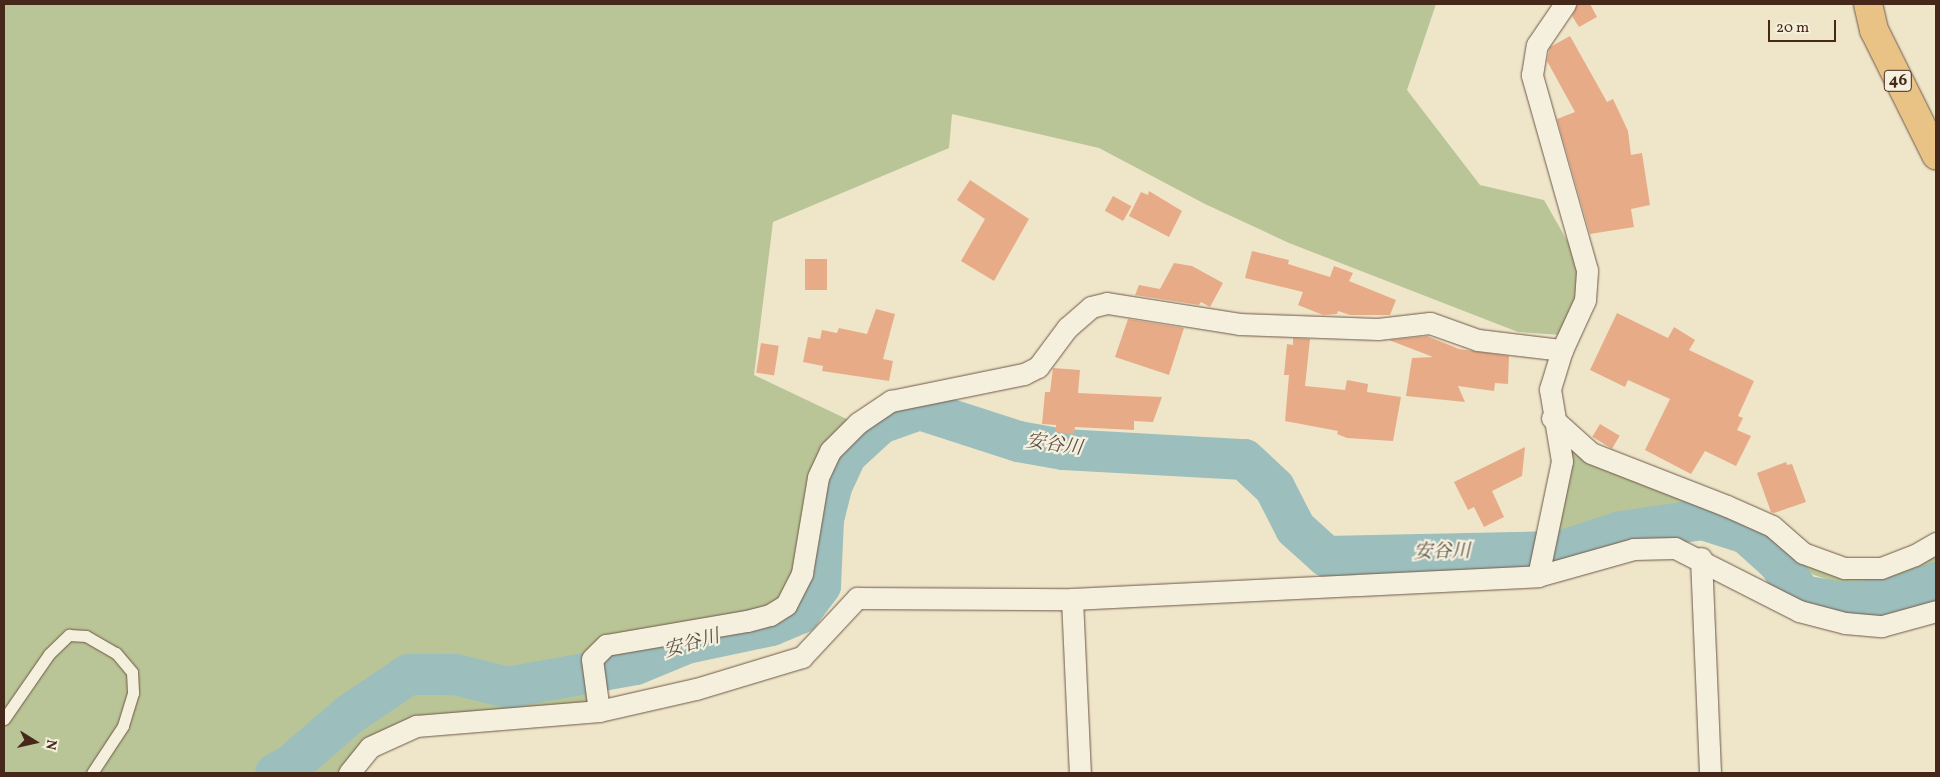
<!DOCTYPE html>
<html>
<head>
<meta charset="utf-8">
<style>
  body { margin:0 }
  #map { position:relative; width:1940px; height:777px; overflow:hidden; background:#efe6ca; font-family:Vollkorn,"Noto Serif JP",serif }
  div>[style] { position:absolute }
  .green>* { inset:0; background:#b9c597 }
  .river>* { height:41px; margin:-20.5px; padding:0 20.5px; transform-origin:20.5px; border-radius:20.5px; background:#9cbebd }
  .building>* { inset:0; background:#e7ab88; transform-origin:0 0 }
  .roads { filter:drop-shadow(0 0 1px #705847) drop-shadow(0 0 1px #705847) }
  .lane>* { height:11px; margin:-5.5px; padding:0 5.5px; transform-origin:5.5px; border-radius:5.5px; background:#f5efdd }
  .street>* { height:21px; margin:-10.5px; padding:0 10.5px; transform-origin:10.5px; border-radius:10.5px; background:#f5efdd }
  .primary>* { height:28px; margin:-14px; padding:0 14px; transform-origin:14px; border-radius:14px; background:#e8c385 }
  span { translate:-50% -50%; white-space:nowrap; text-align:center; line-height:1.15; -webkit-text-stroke:4.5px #f5efdd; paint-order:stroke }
  .shield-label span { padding:1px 4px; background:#f5efdd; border:1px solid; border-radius:4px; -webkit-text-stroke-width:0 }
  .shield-label { font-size:16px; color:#46281b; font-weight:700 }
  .water-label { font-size:19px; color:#5c4e44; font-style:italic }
  .frame { position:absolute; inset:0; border:5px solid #46281b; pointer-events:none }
  .north { position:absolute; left:10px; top:717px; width:50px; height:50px; -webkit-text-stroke:4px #f5efdd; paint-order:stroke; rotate:100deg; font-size:14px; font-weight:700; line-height:20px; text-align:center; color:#46281b }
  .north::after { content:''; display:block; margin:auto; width:18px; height:22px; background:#46281b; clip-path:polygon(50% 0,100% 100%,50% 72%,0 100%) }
  .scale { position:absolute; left:1768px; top:20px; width:68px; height:22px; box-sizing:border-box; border:2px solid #46281b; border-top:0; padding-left:6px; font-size:15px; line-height:18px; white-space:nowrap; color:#46281b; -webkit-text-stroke:4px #f5efdd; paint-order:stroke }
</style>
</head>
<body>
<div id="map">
  <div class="green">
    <i style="clip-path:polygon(4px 4px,1436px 4px,1407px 90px,1480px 185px,1544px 200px,1576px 256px,1580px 297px,1562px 335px,1518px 332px,1289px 243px,1205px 204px,1099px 148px,952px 114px,949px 148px,773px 222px,754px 375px,853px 422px,827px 445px,796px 578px,774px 607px,609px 639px,590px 704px,413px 721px,343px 773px,4px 773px)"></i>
    <i style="clip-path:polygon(1571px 447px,1763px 527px,1832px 571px,1936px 548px,1936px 565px,1922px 575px,1878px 586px,1847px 586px,1814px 575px,1782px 557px,1759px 534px,1706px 511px,1674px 519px,1639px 521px,1548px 541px)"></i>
  </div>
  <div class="river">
    <i style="left:275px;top:773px;width:17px;rotate:-28deg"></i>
    <i style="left:290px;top:765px;width:78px;rotate:-40.8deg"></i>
    <i style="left:349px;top:714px;width:71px;rotate:-34.1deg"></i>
    <i style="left:408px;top:674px;width:47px"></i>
    <i style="left:455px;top:674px;width:54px;rotate:14deg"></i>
    <i style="left:507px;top:687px;width:130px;rotate:-10.2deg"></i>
    <i style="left:635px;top:664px;width:55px;rotate:-22.4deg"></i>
    <i style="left:686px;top:643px;width:87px;rotate:-12deg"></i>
    <i style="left:771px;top:625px;width:30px;rotate:-23deg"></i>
    <i style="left:799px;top:613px;width:35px;rotate:-53deg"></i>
    <i style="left:820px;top:585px;width:66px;rotate:-87.4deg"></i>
    <i style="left:823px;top:519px;width:34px;rotate:-76deg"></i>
    <i style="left:831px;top:486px;width:35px;rotate:-65deg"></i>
    <i style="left:846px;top:454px;width:46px;rotate:-42.4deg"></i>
    <i style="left:880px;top:423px;width:41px;rotate:-19.7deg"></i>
    <i style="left:919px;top:409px;width:104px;rotate:17.9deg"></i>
    <i style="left:1018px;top:441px;width:46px;rotate:10.1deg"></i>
    <i style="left:1063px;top:449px;width:181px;rotate:3.2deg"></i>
    <i style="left:1244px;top:459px;width:41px;rotate:43deg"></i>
    <i style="left:1274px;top:487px;width:46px;rotate:62.9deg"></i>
    <i style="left:1295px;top:528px;width:42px;rotate:42.1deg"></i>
    <i style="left:1326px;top:556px;width:234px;rotate:-1.2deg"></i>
    <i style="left:1560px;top:551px;width:64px;rotate:-18.2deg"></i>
    <i style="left:1621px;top:531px;width:82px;rotate:-8.4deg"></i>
    <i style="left:1702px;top:519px;width:46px;rotate:17.7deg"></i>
    <i style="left:1746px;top:533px;width:43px;rotate:42.2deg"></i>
    <i style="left:1778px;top:562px;width:40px;rotate:55.1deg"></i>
    <i style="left:1801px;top:595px;width:41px;rotate:9.9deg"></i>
    <i style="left:1841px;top:602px;width:48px;rotate:-3.6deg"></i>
    <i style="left:1889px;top:599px;width:50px;rotate:-19.9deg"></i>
  </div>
  <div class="building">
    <i style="clip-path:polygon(1590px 4px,1597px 17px,1579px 27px,1572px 16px,1577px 5px)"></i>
    <i style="clip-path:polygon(1570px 36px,1607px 102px,1613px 99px,1628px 131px,1631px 155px,1642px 153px,1650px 205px,1631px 209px,1634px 227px,1590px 234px,1557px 119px,1575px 112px,1547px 61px,1550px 47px)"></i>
    <i style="clip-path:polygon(970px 180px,1029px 219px,994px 281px,961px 261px,985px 219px,957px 200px)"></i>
    <i style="clip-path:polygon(1149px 191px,1182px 211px,1169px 237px,1129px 216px,1141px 192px,1148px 195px)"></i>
    <i style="left:1113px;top:196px;width:21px;height:17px;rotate:29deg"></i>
    <i style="clip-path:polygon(1252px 251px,1289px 260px,1288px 264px,1330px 277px,1334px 266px,1353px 273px,1349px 281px,1396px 300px,1390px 315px,1350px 315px,1338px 311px,1337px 314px,1323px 315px,1298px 305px,1303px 292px,1245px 278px)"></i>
    <i style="left:805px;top:259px;width:22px;height:31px"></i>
    <i style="clip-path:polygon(1174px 263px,1192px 266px,1223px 283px,1210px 307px,1201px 302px,1199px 305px,1135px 295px,1139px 285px,1160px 289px)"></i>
    <i style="clip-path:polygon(876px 309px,895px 314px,883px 359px,893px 361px,889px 381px,822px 371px,823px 366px,803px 362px,808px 337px,820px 339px,822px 330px,837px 333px,839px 328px,867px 334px)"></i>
    <i style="clip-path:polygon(1617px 313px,1668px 338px,1674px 327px,1695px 340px,1689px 350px,1754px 381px,1738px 416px,1743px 418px,1737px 430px,1751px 436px,1736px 466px,1705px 451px,1691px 474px,1645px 450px,1670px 399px,1628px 380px,1625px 387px,1590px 370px)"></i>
    <i style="clip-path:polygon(1128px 319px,1184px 328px,1169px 375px,1115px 357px)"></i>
    <i style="clip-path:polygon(1427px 336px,1459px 349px,1509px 356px,1508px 384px,1495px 383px,1494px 391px,1458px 386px,1465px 402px,1406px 396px,1412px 358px,1433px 357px,1389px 340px)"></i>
    <i style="clip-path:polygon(1293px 338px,1310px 339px,1305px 386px,1345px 390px,1347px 380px,1368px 384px,1367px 392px,1401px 397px,1393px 441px,1347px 438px,1337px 434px,1338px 431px,1285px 421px,1289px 375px,1284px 375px,1287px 344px,1293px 345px)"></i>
    <i style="left:761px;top:343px;width:18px;height:30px;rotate:9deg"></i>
    <i style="clip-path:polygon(1053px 368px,1080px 370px,1078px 393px,1162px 397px,1153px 422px,1134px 421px,1134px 430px,1075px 427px,1074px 434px,1056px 432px,1056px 425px,1042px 424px,1045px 392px,1050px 392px)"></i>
    <i style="left:1600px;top:424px;width:23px;height:15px;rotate:31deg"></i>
    <i style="clip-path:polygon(1525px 447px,1522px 476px,1492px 491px,1504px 517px,1484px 527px,1474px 507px,1468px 510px,1454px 482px)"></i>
    <i style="clip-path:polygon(1786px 462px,1787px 465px,1792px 464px,1806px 502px,1774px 513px,1771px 512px,1757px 473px)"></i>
  </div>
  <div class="roads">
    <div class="lane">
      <i style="left:4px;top:719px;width:79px;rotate:-55.3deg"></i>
      <i style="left:49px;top:654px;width:28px;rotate:-44deg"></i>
      <i style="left:69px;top:635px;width:17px;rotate:3deg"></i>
      <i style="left:86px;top:636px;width:34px;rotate:30deg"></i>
      <i style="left:116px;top:653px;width:25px;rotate:50deg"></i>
      <i style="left:132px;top:672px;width:21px;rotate:87deg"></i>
      <i style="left:133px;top:693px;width:34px;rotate:107deg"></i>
      <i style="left:123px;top:726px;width:56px;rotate:123.4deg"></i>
    </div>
    <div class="street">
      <i style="left:1552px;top:418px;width:52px;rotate:41.9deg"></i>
      <i style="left:1591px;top:453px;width:146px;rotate:21.3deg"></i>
      <i style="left:1727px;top:506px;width:49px;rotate:24deg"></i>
      <i style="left:1772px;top:526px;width:41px;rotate:41.1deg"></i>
      <i style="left:1803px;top:553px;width:44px;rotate:20.1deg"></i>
      <i style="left:1844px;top:568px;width:37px"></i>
      <i style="left:1881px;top:568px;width:36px;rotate:-21deg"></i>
      <i style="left:1915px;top:555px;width:24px;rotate:-30deg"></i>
      <i style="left:1701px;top:558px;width:215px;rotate:87.6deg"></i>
      <i style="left:1538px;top:576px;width:117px;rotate:-78.2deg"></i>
      <i style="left:1562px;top:461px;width:73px;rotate:-99.5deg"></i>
      <i style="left:1550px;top:389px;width:41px;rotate:-72.9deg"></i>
      <i style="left:1072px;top:599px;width:174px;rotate:87.4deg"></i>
      <i style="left:599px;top:711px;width:52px;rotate:-97.7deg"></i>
      <i style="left:592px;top:659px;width:20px;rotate:-45deg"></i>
      <i style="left:606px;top:645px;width:143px;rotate:-9.7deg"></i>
      <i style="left:747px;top:621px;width:24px;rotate:-15deg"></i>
      <i style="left:770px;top:615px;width:19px;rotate:-32deg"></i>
      <i style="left:786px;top:605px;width:36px;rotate:-63deg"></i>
      <i style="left:802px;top:573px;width:97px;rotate:-80.5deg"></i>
      <i style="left:818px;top:477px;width:29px;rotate:-65deg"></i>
      <i style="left:830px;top:451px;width:40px;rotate:-45deg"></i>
      <i style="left:858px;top:423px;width:40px;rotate:-34deg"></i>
      <i style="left:891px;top:401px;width:136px;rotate:-11.5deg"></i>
      <i style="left:1024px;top:374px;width:16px;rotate:-27deg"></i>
      <i style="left:1038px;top:367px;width:49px;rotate:-53.4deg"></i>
      <i style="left:1067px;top:328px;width:32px;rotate:-41deg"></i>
      <i style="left:1091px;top:307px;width:16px;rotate:-14deg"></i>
      <i style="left:1107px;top:303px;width:134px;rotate:9deg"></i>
      <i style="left:1239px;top:324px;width:139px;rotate:2.1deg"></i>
      <i style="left:1378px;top:329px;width:52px;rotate:-6.6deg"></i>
      <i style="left:1430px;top:323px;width:51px;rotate:19.5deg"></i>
      <i style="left:1478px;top:340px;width:85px;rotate:6.8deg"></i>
      <i style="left:1562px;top:350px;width:55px;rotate:-65.3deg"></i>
      <i style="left:1585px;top:300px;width:30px;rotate:-86deg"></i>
      <i style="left:1587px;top:270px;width:203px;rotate:-105.8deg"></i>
      <i style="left:1532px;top:75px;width:30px;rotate:-81deg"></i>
      <i style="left:1537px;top:45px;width:50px;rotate:-55.7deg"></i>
      <i style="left:349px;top:773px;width:33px;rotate:-51deg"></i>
      <i style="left:370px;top:747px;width:51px;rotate:-24.5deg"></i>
      <i style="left:416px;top:726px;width:184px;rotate:-4.7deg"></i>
      <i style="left:599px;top:711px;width:99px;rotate:-12.8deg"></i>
      <i style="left:696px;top:689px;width:111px;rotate:-16.8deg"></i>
      <i style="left:802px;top:657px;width:81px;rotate:-47deg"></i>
      <i style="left:857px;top:598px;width:215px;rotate:0.3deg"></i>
      <i style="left:1072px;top:599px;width:467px;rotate:-2.8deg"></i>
      <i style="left:1538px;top:576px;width:100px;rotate:-15.7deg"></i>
      <i style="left:1634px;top:549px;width:41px;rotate:-1.4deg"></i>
      <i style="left:1675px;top:548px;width:139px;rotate:26.9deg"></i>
      <i style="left:1799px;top:611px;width:48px;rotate:14.6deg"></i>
      <i style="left:1845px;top:623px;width:37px;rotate:5deg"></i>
      <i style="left:1882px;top:626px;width:56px;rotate:-15.5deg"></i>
    </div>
    <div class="primary">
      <i style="left:1868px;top:4px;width:27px;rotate:77deg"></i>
      <i style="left:1874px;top:30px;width:140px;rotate:63.6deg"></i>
    </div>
  </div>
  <div class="shield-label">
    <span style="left:1898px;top:81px">46</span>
  </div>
  <div class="water-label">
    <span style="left:1054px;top:446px;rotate:8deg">安谷川</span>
    <span style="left:1442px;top:553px;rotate:-1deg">安谷川</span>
    <span style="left:692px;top:645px;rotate:-16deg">安谷川</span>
  </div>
  <div class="frame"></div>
  <div class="north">N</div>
  <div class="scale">20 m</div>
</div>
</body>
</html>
